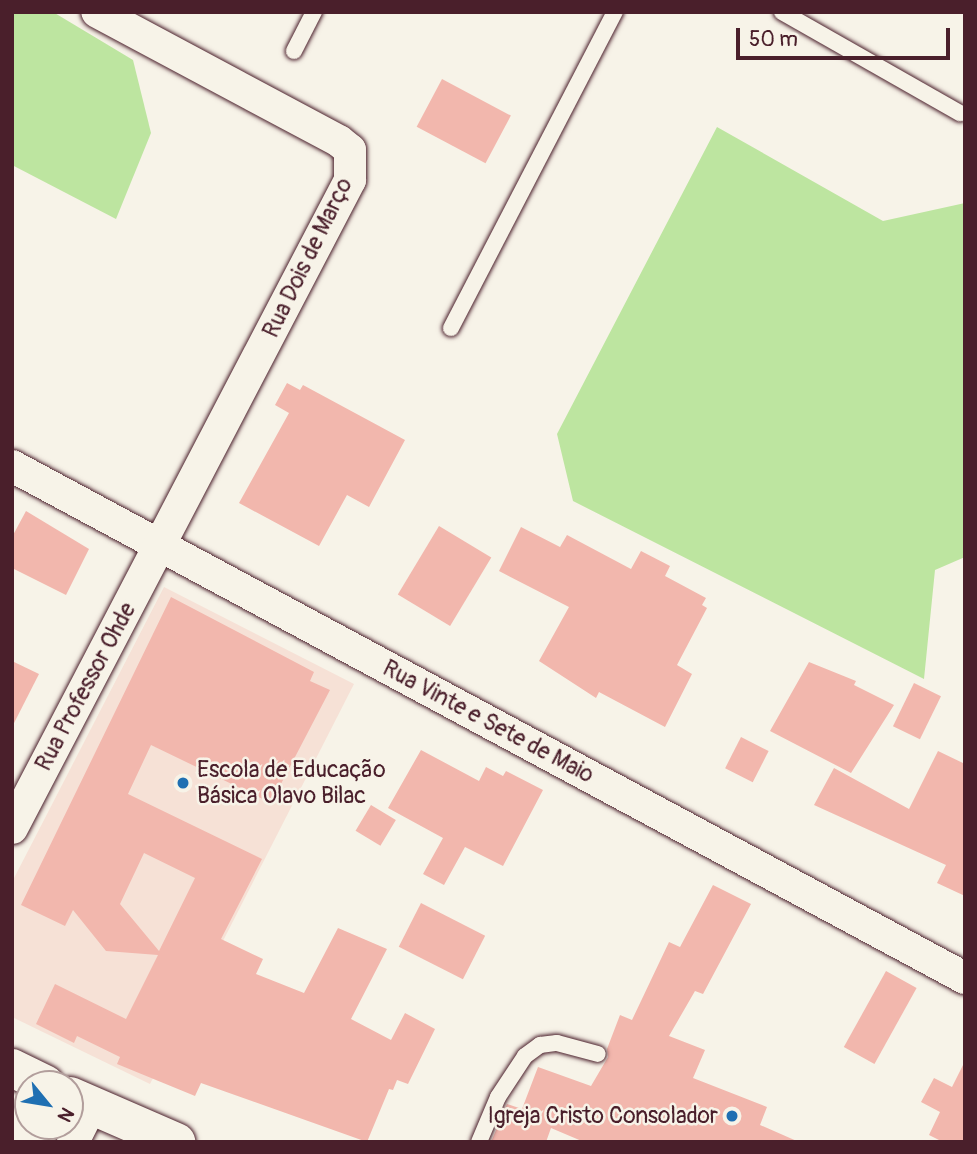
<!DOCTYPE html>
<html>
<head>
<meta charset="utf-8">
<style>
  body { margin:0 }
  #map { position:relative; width:977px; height:1154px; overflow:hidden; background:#f7f3e8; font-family:Pangolin,sans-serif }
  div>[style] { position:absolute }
  .built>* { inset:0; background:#f6e1d6 }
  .green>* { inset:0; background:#bde5a0 }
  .building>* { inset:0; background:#f2b7ad; transform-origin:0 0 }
  .roads { filter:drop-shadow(0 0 2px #4a1f2b) drop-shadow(0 0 2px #4a1f2b) }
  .lane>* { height:16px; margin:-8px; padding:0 8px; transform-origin:8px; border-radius:8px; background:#f7f3e8 }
  .street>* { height:32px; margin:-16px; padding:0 16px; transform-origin:16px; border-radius:16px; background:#f7f3e8 }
  .primary>* { height:38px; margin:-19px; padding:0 19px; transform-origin:19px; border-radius:19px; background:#f7f3e8 }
  .dots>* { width:19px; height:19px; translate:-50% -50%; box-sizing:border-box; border:4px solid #f7f3e8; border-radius:50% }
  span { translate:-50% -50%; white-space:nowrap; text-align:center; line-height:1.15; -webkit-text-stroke:5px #f7f3e8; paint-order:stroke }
  .street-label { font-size:23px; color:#4a1f2b }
  .poi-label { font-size:23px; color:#4a1f2b }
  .left { translate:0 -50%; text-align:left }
  .right { translate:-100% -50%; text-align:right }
  .frame { position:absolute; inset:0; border:14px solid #4a1f2b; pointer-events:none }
  .north { position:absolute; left:14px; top:1070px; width:70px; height:70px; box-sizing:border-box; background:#f7f3e8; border:2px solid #b29e9c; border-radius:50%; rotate:120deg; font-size:19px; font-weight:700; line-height:28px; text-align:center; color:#4a1f2b }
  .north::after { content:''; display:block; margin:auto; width:24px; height:32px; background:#1f6fb2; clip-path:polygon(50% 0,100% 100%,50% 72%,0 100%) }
  .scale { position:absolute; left:736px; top:28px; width:214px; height:32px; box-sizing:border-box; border:4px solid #4a1f2b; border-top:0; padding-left:9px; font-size:21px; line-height:24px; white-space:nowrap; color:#4a1f2b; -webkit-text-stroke:5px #f7f3e8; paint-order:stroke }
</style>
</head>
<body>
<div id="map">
  <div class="built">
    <i style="clip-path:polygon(164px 587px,354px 684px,150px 1084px,12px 1017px,12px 882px)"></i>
  </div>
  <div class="green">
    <i style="clip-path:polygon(12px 12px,53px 12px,133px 60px,151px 133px,116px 219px,12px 165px)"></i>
    <i style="clip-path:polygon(717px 127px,883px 221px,965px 203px,965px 557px,935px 570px,924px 679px,573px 501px,557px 434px)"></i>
  </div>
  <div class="building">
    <i style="left:442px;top:79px;width:78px;height:54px;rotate:28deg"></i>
    <i style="clip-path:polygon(287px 383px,300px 390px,303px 385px,405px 440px,369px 507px,347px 495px,319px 546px,239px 503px,289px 413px,275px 405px)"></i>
    <i style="clip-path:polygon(26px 511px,89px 549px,66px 595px,12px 568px,12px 537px)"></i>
    <i style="left:439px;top:526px;width:61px;height:80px;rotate:31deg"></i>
    <i style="clip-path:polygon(521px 527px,560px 547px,567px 535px,631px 569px,641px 551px,670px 566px,665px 576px,706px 598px,702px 605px,707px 608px,677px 665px,692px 674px,665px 727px,599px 692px,596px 698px,539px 661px,569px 607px,499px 571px)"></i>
    <i style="clip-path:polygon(evenodd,171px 597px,314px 672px,310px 681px,330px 690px,271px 803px,151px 745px,128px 794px,262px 859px,221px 939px,263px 959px,256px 974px,304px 993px,338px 928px,387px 949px,351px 1019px,391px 1040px,405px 1013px,435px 1029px,408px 1084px,397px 1080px,393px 1090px,389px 1089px,367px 1142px,201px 1083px,195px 1096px,117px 1064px,120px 1057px,77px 1036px,74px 1043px,36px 1024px,55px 984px,126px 1019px,158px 955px,106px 951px,73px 910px,65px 926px,21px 905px,171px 597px,144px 853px,195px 878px,159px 951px,120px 904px,144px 853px)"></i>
    <i style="clip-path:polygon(12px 661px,39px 674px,12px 727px)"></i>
    <i style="clip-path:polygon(809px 662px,856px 681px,854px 685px,894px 705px,851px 773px,770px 731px)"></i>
    <i style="left:914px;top:683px;width:30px;height:48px;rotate:26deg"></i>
    <i style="left:741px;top:737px;width:31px;height:35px;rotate:27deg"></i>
    <i style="clip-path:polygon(421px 750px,479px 781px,486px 767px,503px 776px,506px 771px,543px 790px,503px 866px,465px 847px,444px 885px,423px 874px,443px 838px,388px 808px)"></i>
    <i style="clip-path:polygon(938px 751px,965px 764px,965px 896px,937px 883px,946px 865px,814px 805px,834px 768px,909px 809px)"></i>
    <i style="left:371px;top:805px;width:29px;height:30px;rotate:31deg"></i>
    <i style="clip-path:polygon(713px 885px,751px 904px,703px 994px,695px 991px,669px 1036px,705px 1050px,693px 1078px,767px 1107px,760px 1125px,799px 1142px,584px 1142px,551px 1128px,546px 1142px,491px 1142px,507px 1104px,522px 1109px,538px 1067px,591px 1086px,608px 1057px,607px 1049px,620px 1015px,632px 1020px,669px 942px,680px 947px)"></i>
    <i style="left:421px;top:903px;width:72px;height:49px;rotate:27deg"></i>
    <i style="left:886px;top:971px;width:35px;height:87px;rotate:29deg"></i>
    <i style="clip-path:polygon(965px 1061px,965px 1142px,943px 1142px,929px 1135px,940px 1112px,921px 1102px,934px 1078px,952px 1087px)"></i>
  </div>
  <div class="roads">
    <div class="lane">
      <i style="left:782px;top:12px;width:205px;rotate:29.6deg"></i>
      <i style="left:294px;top:51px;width:44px;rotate:-62.9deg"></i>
      <i style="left:451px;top:328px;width:356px;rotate:-62.6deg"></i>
      <i style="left:479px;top:1142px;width:49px;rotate:-67.1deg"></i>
      <i style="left:498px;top:1097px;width:49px;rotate:-56.6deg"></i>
      <i style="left:525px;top:1056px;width:19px;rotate:-36deg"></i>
      <i style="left:540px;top:1045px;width:17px;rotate:-7deg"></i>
      <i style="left:557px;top:1043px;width:42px;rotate:15deg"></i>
    </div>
    <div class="street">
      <i style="left:12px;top:466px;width:1082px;rotate:28.25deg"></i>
      <i style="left:12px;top:828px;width:731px;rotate:-62.45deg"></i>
      <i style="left:350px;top:180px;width:30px;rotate:-90deg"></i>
      <i style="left:350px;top:150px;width:14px;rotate:-141deg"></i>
      <i style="left:339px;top:141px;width:274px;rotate:-151.9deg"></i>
      <i style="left:73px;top:1142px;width:40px;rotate:-63.4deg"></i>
    </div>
    <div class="primary">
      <i style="left:12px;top:1068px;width:37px;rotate:26deg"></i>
      <i style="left:70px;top:1096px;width:116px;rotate:23.5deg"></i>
    </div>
  </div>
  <div class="dots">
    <i style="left:183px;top:783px;background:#1f6fb2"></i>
    <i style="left:732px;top:1116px;background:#1f6fb2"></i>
  </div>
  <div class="street-label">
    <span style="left:308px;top:258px;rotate:-64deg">Rua Dois de Março</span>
    <span style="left:86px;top:687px;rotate:-62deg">Rua Professor Ohde</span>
    <span style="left:488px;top:722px;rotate:28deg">Rua Vinte e Sete de Maio</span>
  </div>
  <div class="poi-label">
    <span class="left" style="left:197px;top:783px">Escola de Educação<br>Básica Olavo Bilac</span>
    <span class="right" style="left:718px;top:1116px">Igreja Cristo Consolador</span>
  </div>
  <div class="frame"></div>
  <div class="north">N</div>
  <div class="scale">50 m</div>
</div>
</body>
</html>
